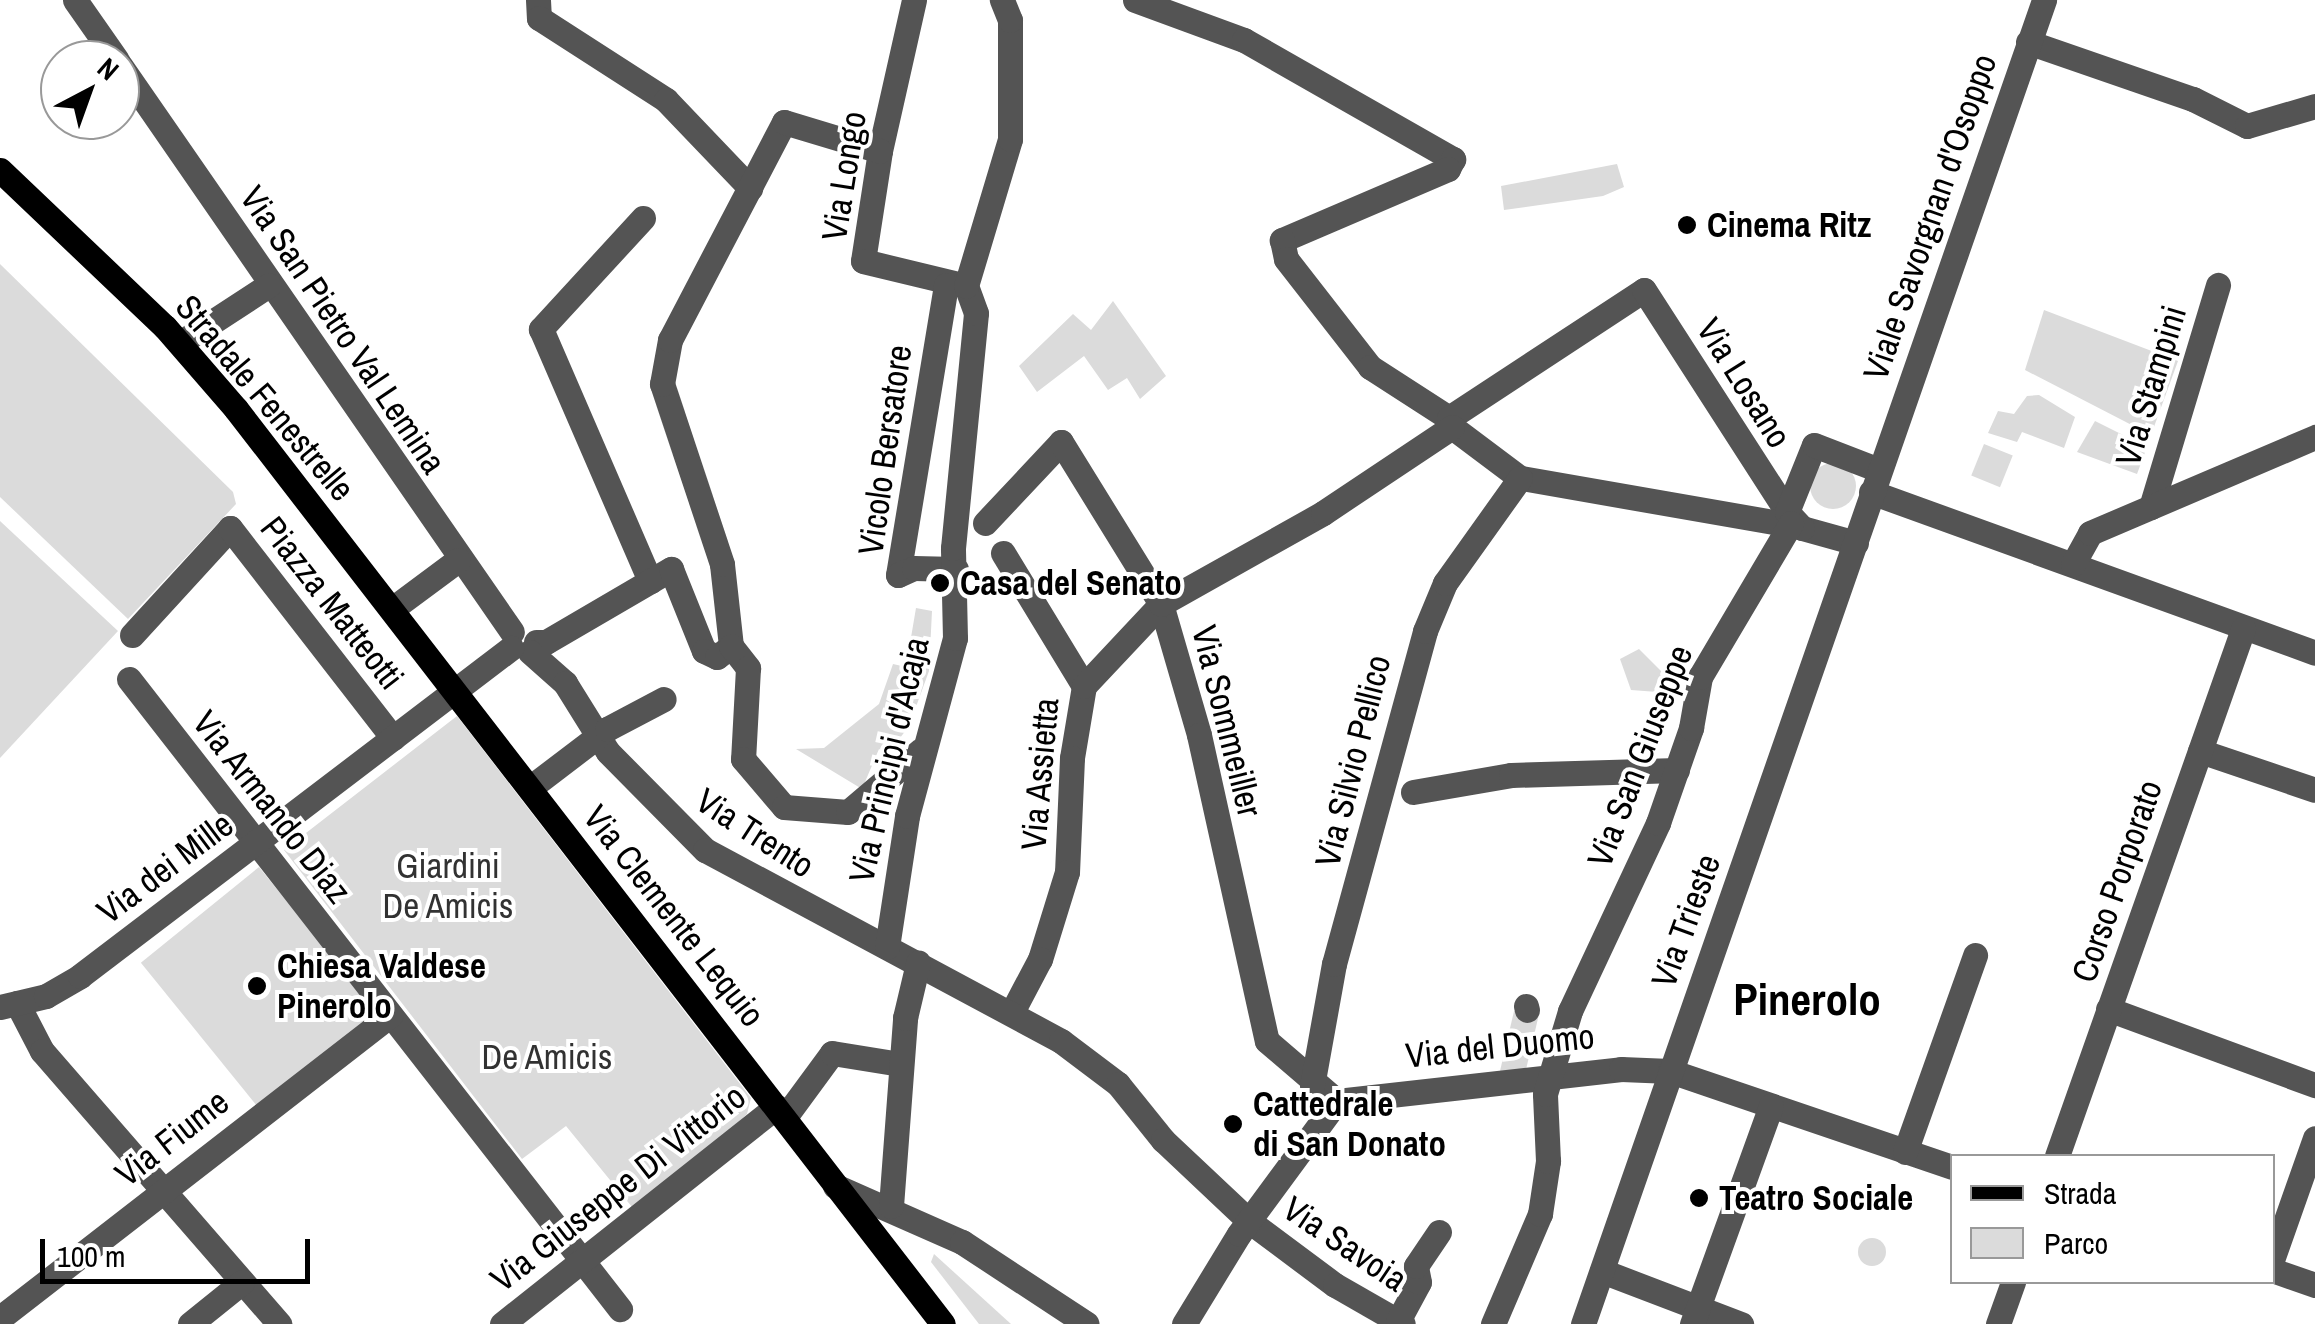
<!DOCTYPE html>
<html>
<head>
<meta charset="utf-8">
<style>
  body { margin:0 }
  #map { position:relative; width:2315px; height:1324px; overflow:hidden; background:#fff; font-family:"Archivo Narrow",sans-serif }
  div>[style] { position:absolute }
  .green>* { inset:0; background:#dbdbdb; transform-origin:0 0 }
  .round { border-radius:50% }
  .minor-tunnel>* { height:25px; margin-top:-12.5px; transform-origin:0; background:repeating-linear-gradient(90deg,#d9d9d9 0 25px,transparent 0 37px) }
  .minor>* { height:25px; margin:-12.5px; padding:0 12.5px; transform-origin:12.5px; border-radius:12.5px; background:#545454 }
  .major>* { height:25px; margin:-12.5px; padding:0 12.5px; transform-origin:12.5px; border-radius:12.5px; background:#000 }
  .dots>* { width:28px; height:28px; translate:-50% -50%; box-sizing:border-box; border:5px solid #fff; border-radius:50% }
  span { translate:-50% -50%; white-space:nowrap; text-align:center; line-height:1.15; -webkit-text-stroke:8px #fff; paint-order:stroke }
  .street-label { font-size:35px; color:#000 }
  .poi-label { font-size:35px; color:#000; font-weight:700 }
  .left { translate:0 -50%; text-align:left }
  .park-label { font-size:35px; color:#323232 }
  .district-label { font-size:45px; color:#000; font-weight:700 }
  .legend { position:absolute; left:1950px; top:1154px; width:325px; height:130px; box-sizing:border-box; background:#fff; border:2px solid #999; margin:0; padding:12px 18px; list-style:none; font-size:30px; color:#000 }
  .legend li { display:flex; align-items:center; gap:20px; height:50px }
  .legend b { width:50px; border:2px solid #999 }
  .north { position:absolute; left:40px; top:40px; width:100px; height:100px; box-sizing:border-box; background:#fff; border:2px solid #999; border-radius:50%; rotate:41deg; font-size:28px; font-weight:700; line-height:40px; text-align:center; color:#000 }
  .north::after { content:''; display:block; margin:auto; width:35px; height:45px; background:#000; clip-path:polygon(50% 0,100% 100%,50% 72%,0 100%) }
  .scale { position:absolute; left:40px; top:1239px; width:270px; height:45px; box-sizing:border-box; border:5px solid #000; border-top:0; padding-left:12px; font-size:30px; line-height:35px; white-space:nowrap; color:#000; -webkit-text-stroke:8px #fff; paint-order:stroke }
</style>
</head>
<body>
<div id="map">
  <div class="green">
    <i style="clip-path:polygon(1617px 164px,1624px 187px,1603px 196px,1504px 210px,1501px 186px)"></i>
    <i style="clip-path:polygon(0 264px,233px 492px,236px 504px,128px 619px,0 497px)"></i>
    <i style="clip-path:polygon(1113px 301px,1166px 376px,1140px 399px,1127px 378px,1108px 390px,1084px 356px,1037px 392px,1019px 366px,1073px 314px,1091px 330px)"></i>
    <i style="clip-path:polygon(2044px 310px,2178px 361px,2151px 435px,2025px 370px)"></i>
    <i style="clip-path:polygon(2039px 395px,2075px 417px,2064px 448px,2022px 432px,2017px 442px,1988px 433px,1998px 411px,2014px 414px,2027px 396px)"></i>
    <i style="clip-path:polygon(2095px 421px,2147px 447px,2137px 474px,2077px 452px)"></i>
    <i style="left:1984px;top:444px;width:31px;height:34px;rotate:22deg"></i>
    <i class="round" style="left:1810px;top:463px;width:46px;height:46px"></i>
    <i style="clip-path:polygon(0 521px,118px 631px,0 758px)"></i>
    <i style="clip-path:polygon(916px 608px,932px 611px,929px 671px,909px 726px,888px 754px,879px 749px,862px 789px,796px 749px,824px 748px,879px 704px,893px 664px,906px 667px)"></i>
    <i style="clip-path:polygon(1639px 649px,1684px 694px,1631px 690px,1620px 659px)"></i>
    <i style="clip-path:polygon(457px 716px,751px 1098px,747px 1114px,696px 1162px,632px 1207px,566px 1126px,522px 1159px,284px 850px)"></i>
    <i style="left:259px;top:867px;width:189px;height:152px;rotate:51deg"></i>
    <i class="round" style="left:1858px;top:1238px;width:28px;height:28px"></i>
    <i style="clip-path:polygon(934px 1254px,1011px 1324px,979px 1324px,931px 1262px)"></i>
  </div>
  <div class="minor-tunnel">
    <i style="left:1512px;top:1074px;width:66px;rotate:-76.8deg"></i>
  </div>
  <div class="minor">
    <i style="left:75px;top:0;width:73px;rotate:55deg"></i>
    <i style="left:538px;top:0;width:18px;rotate:87deg"></i>
    <i style="left:539px;top:18px;width:151px;rotate:32.8deg"></i>
    <i style="left:666px;top:100px;width:122px;rotate:46.3deg"></i>
    <i style="left:914px;top:0;width:155px;rotate:102.7deg"></i>
    <i style="left:880px;top:151px;width:111px;rotate:98.8deg"></i>
    <i style="left:863px;top:261px;width:106px;rotate:13.6deg"></i>
    <i style="left:1135px;top:0;width:116px;rotate:20.2deg"></i>
    <i style="left:1244px;top:40px;width:241px;rotate:29.7deg"></i>
    <i style="left:1453px;top:159px;width:11px;rotate:117deg"></i>
    <i style="left:1448px;top:169px;width:181px;rotate:156.8deg"></i>
    <i style="left:1282px;top:240px;width:19px;rotate:78deg"></i>
    <i style="left:1286px;top:259px;width:137px;rotate:52.1deg"></i>
    <i style="left:1370px;top:367px;width:94px;rotate:32.8deg"></i>
    <i style="left:2028px;top:42px;width:175px;rotate:19.1deg"></i>
    <i style="left:2193px;top:99px;width:60px;rotate:26.6deg"></i>
    <i style="left:2247px;top:126px;width:71px;rotate:-16.4deg"></i>
    <i style="left:120px;top:65px;width:689px;rotate:55.34deg"></i>
    <i style="left:643px;top:218px;width:151px;rotate:132.6deg"></i>
    <i style="left:541px;top:329px;width:275px;rotate:66.6deg"></i>
    <i style="left:946px;top:285px;width:294px;rotate:99.4deg"></i>
    <i style="left:898px;top:575px;width:17px;rotate:-24deg"></i>
    <i style="left:914px;top:568px;width:42px;rotate:1.4deg"></i>
    <i style="left:180px;top:343px;width:106px;rotate:-33.1deg"></i>
    <i style="left:1449px;top:418px;width:233px;rotate:-33.3deg"></i>
    <i style="left:1644px;top:290px;width:264px;rotate:57.2deg"></i>
    <i style="left:1787px;top:512px;width:14px;rotate:126deg"></i>
    <i style="left:1779px;top:523px;width:263px;rotate:-170.1deg"></i>
    <i style="left:1520px;top:478px;width:85px;rotate:-143.1deg"></i>
    <i style="left:1871px;top:492px;width:472px;rotate:19.9deg"></i>
    <i style="left:2151px;top:507px;width:232px;rotate:-73.2deg"></i>
    <i style="left:985px;top:523px;width:111px;rotate:-46.8deg"></i>
    <i style="left:1061px;top:442px;width:190px;rotate:58.3deg"></i>
    <i style="left:1161px;top:604px;width:136px;rotate:73.8deg"></i>
    <i style="left:1199px;top:735px;width:313px;rotate:77.5deg"></i>
    <i style="left:1267px;top:1041px;width:92px;rotate:40.6deg"></i>
    <i style="left:1856px;top:543px;width:56px;rotate:-164.5deg"></i>
    <i style="left:1802px;top:528px;width:22px;rotate:-133deg"></i>
    <i style="left:1787px;top:512px;width:72px;rotate:-68.1deg"></i>
    <i style="left:1814px;top:445px;width:70px;rotate:21deg"></i>
    <i style="left:1003px;top:553px;width:156px;rotate:58.7deg"></i>
    <i style="left:1084px;top:686px;width:73px;rotate:99.5deg"></i>
    <i style="left:1072px;top:758px;width:114px;rotate:92.5deg"></i>
    <i style="left:1067px;top:872px;width:91px;rotate:107.2deg"></i>
    <i style="left:1040px;top:959px;width:60px;rotate:117.8deg"></i>
    <i style="left:2073px;top:564px;width:35px;rotate:-61deg"></i>
    <i style="left:2090px;top:533px;width:245px;rotate:-23.1deg"></i>
    <i style="left:392px;top:609px;width:82px;rotate:-36.6deg"></i>
    <i style="left:132px;top:635px;width:145px;rotate:-47.5deg"></i>
    <i style="left:230px;top:528px;width:266px;rotate:52.2deg"></i>
    <i style="left:536px;top:642px;width:10px"></i>
    <i style="left:546px;top:642px;width:145px;rotate:-30.3deg"></i>
    <i style="left:671px;top:569px;width:88px;rotate:68.1deg"></i>
    <i style="left:704px;top:651px;width:14px;rotate:25deg"></i>
    <i style="left:717px;top:657px;width:18px;rotate:-38deg"></i>
    <i style="left:731px;top:646px;width:82px;rotate:-96.3deg"></i>
    <i style="left:722px;top:564px;width:190px;rotate:-108.4deg"></i>
    <i style="left:662px;top:384px;width:45px;rotate:-79.7deg"></i>
    <i style="left:670px;top:340px;width:246px;rotate:-62.4deg"></i>
    <i style="left:784px;top:122px;width:100px;rotate:16.8deg"></i>
    <i style="left:731px;top:646px;width:28px;rotate:52deg"></i>
    <i style="left:748px;top:668px;width:91px;rotate:93.1deg"></i>
    <i style="left:743px;top:759px;width:63px;rotate:49.5deg"></i>
    <i style="left:784px;top:807px;width:64px;rotate:4.5deg"></i>
    <i style="left:848px;top:812px;width:96px;rotate:-40.3deg"></i>
    <i style="left:530px;top:652px;width:47px;rotate:41.5deg"></i>
    <i style="left:565px;top:683px;width:81px;rotate:58.1deg"></i>
    <i style="left:608px;top:752px;width:138px;rotate:45.3deg"></i>
    <i style="left:705px;top:850px;width:404px;rotate:28.2deg"></i>
    <i style="left:1061px;top:1041px;width:71px;rotate:37deg"></i>
    <i style="left:1118px;top:1084px;width:72px;rotate:51.2deg"></i>
    <i style="left:1163px;top:1140px;width:118px;rotate:43.3deg"></i>
    <i style="left:1249px;top:1221px;width:107px;rotate:36.7deg"></i>
    <i style="left:1335px;top:1285px;width:78px;rotate:29.8deg"></i>
    <i style="left:129px;top:679px;width:799px;rotate:52.07deg"></i>
    <i style="left:1084px;top:686px;width:112px;rotate:-46.8deg"></i>
    <i style="left:1161px;top:604px;width:186px;rotate:-29.3deg"></i>
    <i style="left:1323px;top:513px;width:155px;rotate:-33.7deg"></i>
    <i style="left:2200px;top:751px;width:121px;rotate:18.7deg"></i>
    <i style="left:531px;top:787px;width:96px;rotate:-37.3deg"></i>
    <i style="left:607px;top:729px;width:64px;rotate:-27.8deg"></i>
    <i style="left:1413px;top:792px;width:99px;rotate:-9.8deg"></i>
    <i style="left:1511px;top:775px;width:166px;rotate:-1.7deg"></i>
    <i style="left:887px;top:947px;width:133px;rotate:-81.3deg"></i>
    <i style="left:907px;top:816px;width:184px;rotate:-74.9deg"></i>
    <i style="left:955px;top:638px;width:90px;rotate:-91.3deg"></i>
    <i style="left:953px;top:548px;width:236px;rotate:-84.4deg"></i>
    <i style="left:976px;top:313px;width:29px;rotate:-110deg"></i>
    <i style="left:966px;top:286px;width:153px;rotate:-73.3deg"></i>
    <i style="left:1010px;top:139px;width:119px;rotate:-90deg"></i>
    <i style="left:1010px;top:20px;width:22px;rotate:-112deg"></i>
    <i style="left:17px;top:1003px;width:54px;rotate:62.5deg"></i>
    <i style="left:42px;top:1051px;width:362px;rotate:49deg"></i>
    <i style="left:1526px;top:1006px;width:4px;rotate:76deg"></i>
    <i style="left:0;top:1007px;width:47px;rotate:-13.4deg"></i>
    <i style="left:46px;top:996px;width:39px;rotate:-30deg"></i>
    <i style="left:80px;top:976px;width:542px;rotate:-37.27deg"></i>
    <i style="left:2108px;top:1009px;width:221px;rotate:20.2deg"></i>
    <i style="left:1312px;top:1086px;width:124px;rotate:-79.8deg"></i>
    <i style="left:1334px;top:964px;width:345px;rotate:-74.7deg"></i>
    <i style="left:1425px;top:631px;width:52px;rotate:-67.4deg"></i>
    <i style="left:1445px;top:583px;width:129px;rotate:-54.5deg"></i>
    <i style="left:1337px;top:1101px;width:286px;rotate:-6.4deg"></i>
    <i style="left:1621px;top:1069px;width:49px;rotate:2.3deg"></i>
    <i style="left:1670px;top:1071px;width:298px;rotate:18.8deg"></i>
    <i style="left:785px;top:1117px;width:79px;rotate:-53.7deg"></i>
    <i style="left:832px;top:1053px;width:69px;rotate:9.2deg"></i>
    <i style="left:1905px;top:1152px;width:209px;rotate:-70.4deg"></i>
    <i style="left:2057px;top:1156px;width:559px;rotate:-70.56deg"></i>
    <i style="left:835px;top:1186px;width:139px;rotate:23.8deg"></i>
    <i style="left:962px;top:1242px;width:149px;rotate:33.3deg"></i>
    <i style="left:891px;top:1206px;width:189px;rotate:-85.7deg"></i>
    <i style="left:905px;top:1018px;width:57px;rotate:-76.7deg"></i>
    <i style="left:2272px;top:1260px;width:129px;rotate:-70.6deg"></i>
    <i style="left:2272px;top:1270px;width:46px;rotate:19.2deg"></i>
    <i style="left:1602px;top:1271px;width:149px;rotate:20.9deg"></i>
    <i style="left:0;top:1318px;width:494px;rotate:-37.8deg"></i>
    <i style="left:1398px;top:1321px;width:44px;rotate:-61.7deg"></i>
    <i style="left:1419px;top:1282px;width:16px;rotate:-101deg"></i>
    <i style="left:1416px;top:1266px;width:41px;rotate:-55.9deg"></i>
    <i style="left:190px;top:1324px;width:67px;rotate:-38.9deg"></i>
    <i style="left:502px;top:1324px;width:350px;rotate:-38.4deg"></i>
    <i style="left:1184px;top:1324px;width:105px;rotate:-58.6deg"></i>
    <i style="left:1239px;top:1234px;width:165px;rotate:-53.6deg"></i>
    <i style="left:1493px;top:1324px;width:120px;rotate:-66.9deg"></i>
    <i style="left:1540px;top:1214px;width:54px;rotate:-81.4deg"></i>
    <i style="left:1548px;top:1161px;width:67px;rotate:-92.6deg"></i>
    <i style="left:1545px;top:1094px;width:87px;rotate:-73.2deg"></i>
    <i style="left:1570px;top:1011px;width:208px;rotate:-64.9deg"></i>
    <i style="left:1658px;top:823px;width:101px;rotate:-70.8deg"></i>
    <i style="left:1691px;top:728px;width:52px;rotate:-80deg"></i>
    <i style="left:1700px;top:677px;width:179px;rotate:-59.4deg"></i>
    <i style="left:1583px;top:1324px;width:1402px;rotate:-70.8deg"></i>
    <i style="left:1692px;top:1324px;width:232px;rotate:-70.1deg"></i>
    <i style="left:1998px;top:1324px;width:45px;rotate:-70.3deg"></i>
  </div>
  <div class="major">
    <i style="left:0;top:170px;width:228px;rotate:43.6deg"></i>
    <i style="left:165px;top:327px;width:108px;rotate:49.1deg"></i>
    <i style="left:236px;top:409px;width:1156px;rotate:52.31deg"></i>
  </div>
  <div class="dots">
    <i style="left:1687px;top:225px;background:#000"></i>
    <i style="left:940px;top:583px;background:#000"></i>
    <i style="left:257px;top:986px;background:#000"></i>
    <i style="left:1233px;top:1124px;background:#000"></i>
    <i style="left:1699px;top:1198px;background:#000"></i>
  </div>
  <div class="street-label">
    <span style="left:844px;top:176px;rotate:-81deg">Via Longo</span>
    <span style="left:1930px;top:217px;rotate:-71deg">Viale Savorgnan d'Osoppo</span>
    <span style="left:343px;top:330px;rotate:56deg">Via San Pietro Val Lemina</span>
    <span style="left:1744px;top:383px;rotate:58deg">Via Losano</span>
    <span style="left:2151px;top:386px;rotate:-73deg">Via Stampini</span>
    <span style="left:265px;top:398px;rotate:50deg">Stradale Fenestrelle</span>
    <span style="left:885px;top:450px;rotate:-82deg">Vicolo Bersatore</span>
    <span style="left:332px;top:603px;rotate:52deg">Piazza Matteotti</span>
    <span style="left:1227px;top:721px;rotate:76deg">Via Sommeiller</span>
    <span style="left:1640px;top:756px;rotate:-69deg">Via San Giuseppe</span>
    <span style="left:889px;top:760px;rotate:-77deg">Via Principi d'Acaja</span>
    <span style="left:1353px;top:761px;rotate:-76deg">Via Silvio Pellico</span>
    <span style="left:1040px;top:774px;rotate:-85deg">Via Assietta</span>
    <span style="left:272px;top:807px;rotate:52deg">Via Armando Diaz</span>
    <span style="left:755px;top:833px;rotate:33deg">Via Trento</span>
    <span style="left:165px;top:868px;rotate:-37deg">Via dei Mille</span>
    <span style="left:2117px;top:881px;rotate:-71deg">Corso Porporato</span>
    <span style="left:674px;top:916px;rotate:52deg">Via Clemente Lequio</span>
    <span style="left:1686px;top:921px;rotate:-70deg">Via Trieste</span>
    <span style="left:1500px;top:1046px;rotate:-6deg">Via del Duomo</span>
    <span style="left:172px;top:1138px;rotate:-38deg">Via Fiume</span>
    <span style="left:618px;top:1188px;rotate:-38deg">Via Giuseppe Di Vittorio</span>
    <span style="left:1345px;top:1244px;rotate:34deg">Via Savoia</span>
  </div>
  <div class="poi-label">
    <span class="left" style="left:1707px;top:225px">Cinema Ritz</span>
    <span class="left" style="left:960px;top:583px">Casa del Senato</span>
    <span class="left" style="left:277px;top:986px">Chiesa Valdese<br>Pinerolo</span>
    <span class="left" style="left:1253px;top:1124px">Cattedrale<br>di San Donato</span>
    <span class="left" style="left:1719px;top:1198px">Teatro Sociale</span>
  </div>
  <div class="park-label">
    <span style="left:448px;top:886px">Giardini<br>De Amicis</span>
    <span style="left:547px;top:1057px">De Amicis</span>
  </div>
  <div class="district-label">
    <span style="left:1807px;top:999px">Pinerolo</span>
  </div>
  <ul class="legend">
  <li><b style="height:12px;background:#000"></b>Strada</li>
  <li><b style="height:28px;background:#dbdbdb"></b>Parco</li>
  </ul>
  <div class="north">N</div>
  <div class="scale">100 m</div>
</div>
</body>
</html>
